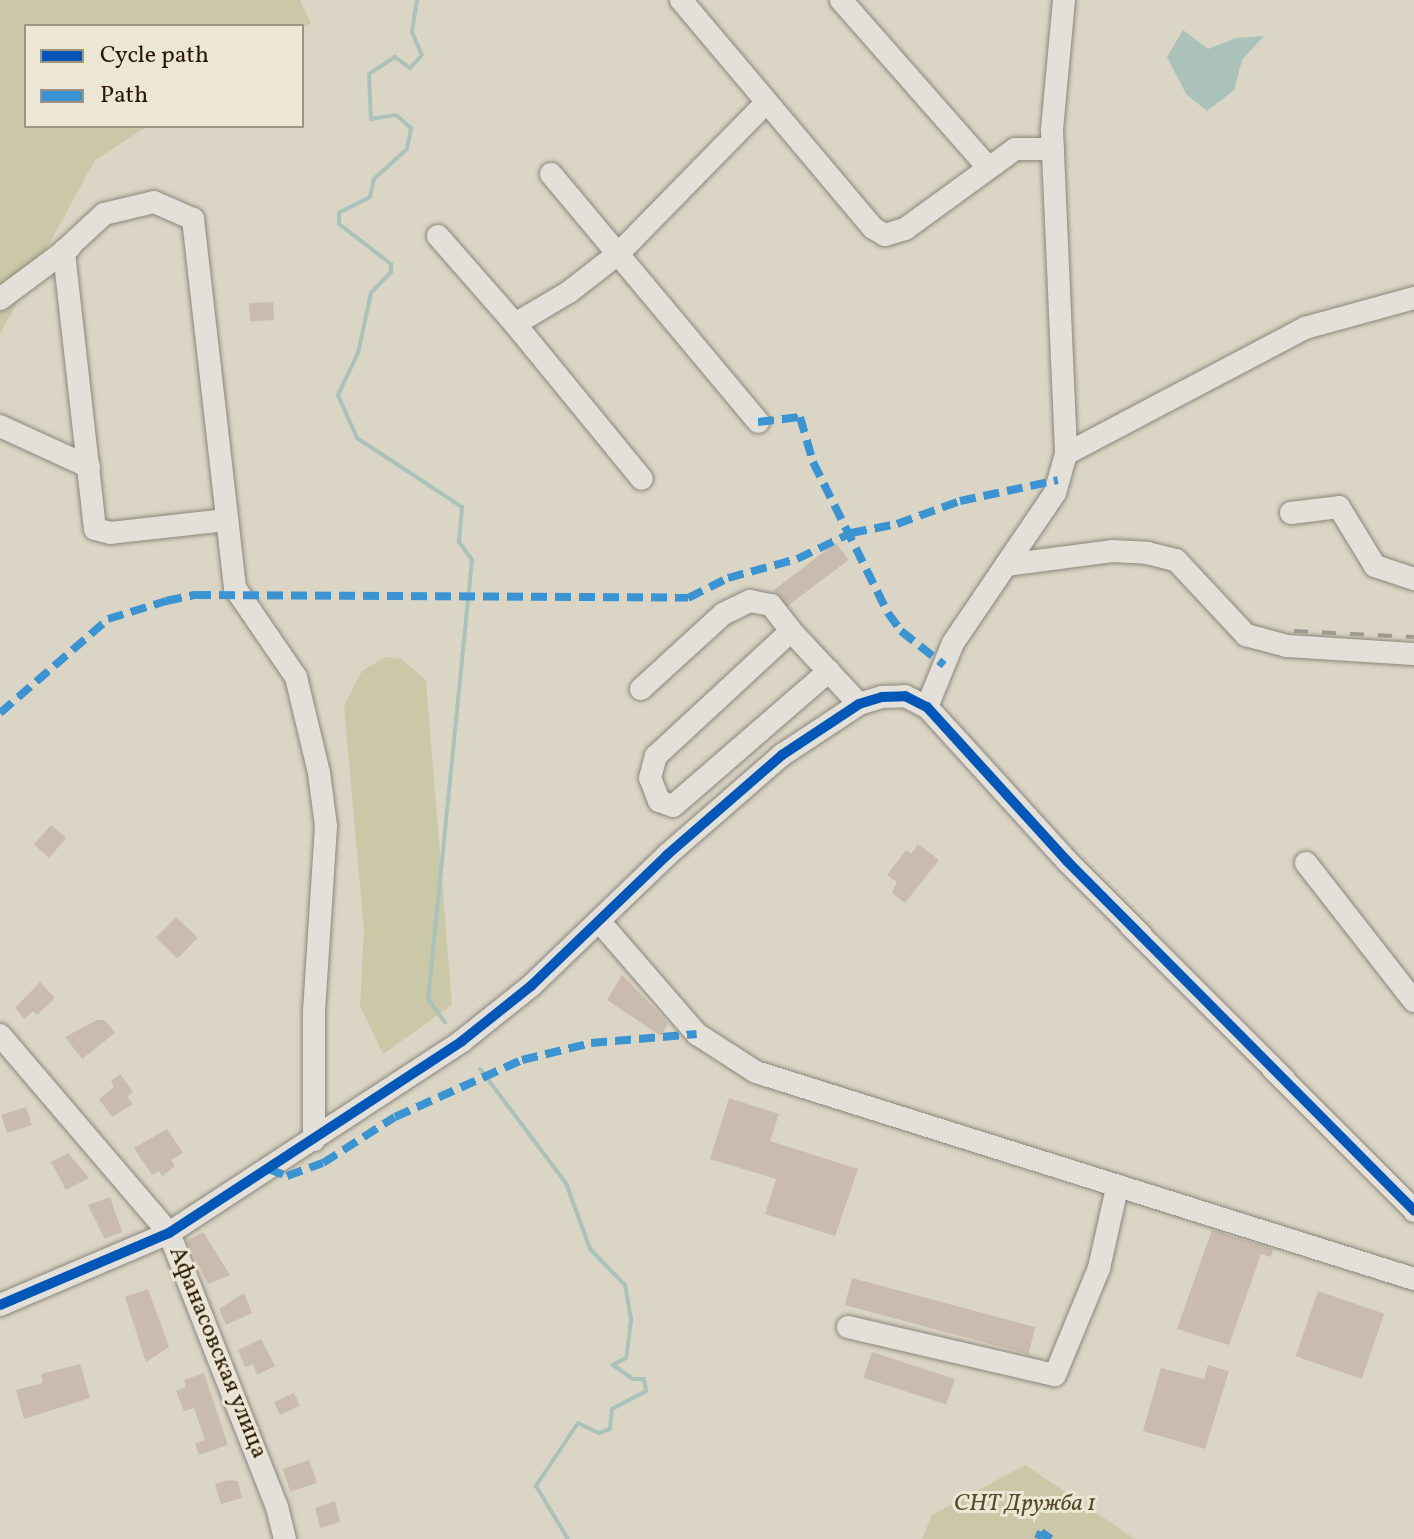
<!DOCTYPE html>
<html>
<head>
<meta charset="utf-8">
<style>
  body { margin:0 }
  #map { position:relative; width:1414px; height:1539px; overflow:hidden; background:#dad5c5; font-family:Vollkorn,serif }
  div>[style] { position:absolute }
  .green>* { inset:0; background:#cac8a6 }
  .water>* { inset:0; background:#aac2ba }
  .stream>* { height:4px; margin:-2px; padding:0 2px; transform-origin:2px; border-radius:2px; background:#aac2ba }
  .building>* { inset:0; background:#c9bcaf; transform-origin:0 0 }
  .roads { filter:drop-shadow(0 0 2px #8c867b) drop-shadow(0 0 2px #8c867b) }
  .minor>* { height:22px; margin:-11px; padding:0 11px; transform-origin:11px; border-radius:11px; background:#e2e0d9 }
  .rail>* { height:4px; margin-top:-2px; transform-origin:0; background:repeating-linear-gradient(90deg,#9f9b93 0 14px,transparent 0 28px) }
  .quiet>* { height:8px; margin-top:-4px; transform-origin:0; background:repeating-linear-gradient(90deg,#3c93d1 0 16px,transparent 0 24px) }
  .cycleway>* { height:10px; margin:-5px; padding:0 5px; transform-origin:5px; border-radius:5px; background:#0057b8 }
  span { translate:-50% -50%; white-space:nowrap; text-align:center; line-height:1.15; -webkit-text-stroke:6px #ece7d4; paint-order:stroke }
  .street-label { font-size:24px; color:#2b1802 }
  .park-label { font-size:24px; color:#564a2b; font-style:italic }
  .legend { position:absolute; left:24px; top:24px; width:280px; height:104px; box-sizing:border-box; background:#ece7d4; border:2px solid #9f9480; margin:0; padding:10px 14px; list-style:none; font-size:24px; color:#2b1802 }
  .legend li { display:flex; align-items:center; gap:16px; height:40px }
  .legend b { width:40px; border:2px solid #9f9480 }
</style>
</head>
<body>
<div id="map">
  <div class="green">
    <i style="clip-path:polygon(0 0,300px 0,311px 23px,302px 28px,26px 26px,26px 126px,148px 126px,95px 160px,0 334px)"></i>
    <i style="clip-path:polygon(386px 657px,401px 659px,426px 680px,452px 1005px,383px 1054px,360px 1006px,364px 931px,344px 706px,362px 671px)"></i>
    <i style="clip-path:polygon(1025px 1465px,1135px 1539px,922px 1539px,932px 1515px)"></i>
  </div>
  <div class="water">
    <i style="clip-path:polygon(1183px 30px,1208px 49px,1236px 38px,1264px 36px,1242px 60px,1234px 90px,1207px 111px,1186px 94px,1167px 57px)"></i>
  </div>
  <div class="stream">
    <i style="left:417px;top:0;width:32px;rotate:99deg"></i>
    <i style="left:412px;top:32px;width:25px;rotate:67deg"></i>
    <i style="left:422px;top:55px;width:18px;rotate:133deg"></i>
    <i style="left:410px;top:68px;width:19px;rotate:-144deg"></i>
    <i style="left:395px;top:57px;width:31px;rotate:147deg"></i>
    <i style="left:369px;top:74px;width:45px;rotate:87.5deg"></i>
    <i style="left:371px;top:119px;width:25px;rotate:-9deg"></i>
    <i style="left:396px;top:115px;width:20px;rotate:41deg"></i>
    <i style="left:411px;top:128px;width:21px;rotate:101deg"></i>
    <i style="left:407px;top:149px;width:45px;rotate:137.7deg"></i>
    <i style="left:374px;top:179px;width:18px;rotate:103deg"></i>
    <i style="left:370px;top:197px;width:35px;rotate:153deg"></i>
    <i style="left:339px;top:213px;width:11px;rotate:90deg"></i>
    <i style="left:339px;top:224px;width:66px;rotate:37.6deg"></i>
    <i style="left:391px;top:264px;width:8px;rotate:90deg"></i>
    <i style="left:391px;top:272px;width:29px;rotate:134deg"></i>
    <i style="left:371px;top:293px;width:61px;rotate:102.2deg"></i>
    <i style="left:358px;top:353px;width:47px;rotate:115.5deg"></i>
    <i style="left:338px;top:395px;width:47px;rotate:66.2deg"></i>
    <i style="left:357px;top:438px;width:126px;rotate:33.3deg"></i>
    <i style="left:462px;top:507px;width:35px;rotate:95deg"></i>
    <i style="left:459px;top:542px;width:22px;rotate:54deg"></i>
    <i style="left:472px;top:560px;width:441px;rotate:95.7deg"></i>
    <i style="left:428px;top:999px;width:29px;rotate:54deg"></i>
    <i style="left:480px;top:1069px;width:143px;rotate:53deg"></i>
    <i style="left:566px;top:1183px;width:70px;rotate:70deg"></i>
    <i style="left:590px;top:1249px;width:50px;rotate:45.8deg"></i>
    <i style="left:625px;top:1285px;width:36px;rotate:80deg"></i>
    <i style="left:631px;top:1320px;width:38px;rotate:97deg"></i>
    <i style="left:626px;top:1358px;width:15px;rotate:152deg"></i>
    <i style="left:613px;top:1365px;width:24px;rotate:35deg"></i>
    <i style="left:633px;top:1379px;width:11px"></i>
    <i style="left:644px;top:1379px;width:12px;rotate:81deg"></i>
    <i style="left:646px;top:1391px;width:38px;rotate:152deg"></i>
    <i style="left:612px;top:1409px;width:20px;rotate:96deg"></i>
    <i style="left:610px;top:1429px;width:12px;rotate:160deg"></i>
    <i style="left:599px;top:1433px;width:23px;rotate:-155deg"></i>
    <i style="left:578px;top:1423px;width:76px;rotate:123.7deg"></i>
    <i style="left:536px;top:1486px;width:62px;rotate:58.9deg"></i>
  </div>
  <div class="building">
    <i style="left:273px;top:302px;width:18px;height:24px;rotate:87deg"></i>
    <i style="left:836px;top:543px;width:21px;height:78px;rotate:53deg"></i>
    <i style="left:51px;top:825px;width:20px;height:26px;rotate:41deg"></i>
    <i style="clip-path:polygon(918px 844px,939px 860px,905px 903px,892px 893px,897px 882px,887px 875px,906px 850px,911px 854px)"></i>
    <i style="left:176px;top:917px;width:30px;height:29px;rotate:44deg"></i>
    <i style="clip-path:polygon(622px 975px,668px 1023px,661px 1036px,607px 1000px)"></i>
    <i style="clip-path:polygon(40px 982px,55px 998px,37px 1015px,33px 1011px,24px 1019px,15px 1008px)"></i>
    <i style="clip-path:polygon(97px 1020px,105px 1020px,115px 1033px,82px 1059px,65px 1037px)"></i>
    <i style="clip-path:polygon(120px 1074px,133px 1092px,127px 1096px,133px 1104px,112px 1117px,99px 1099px,114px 1087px,111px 1081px)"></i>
    <i style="clip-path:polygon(729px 1098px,779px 1114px,770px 1141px,858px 1169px,835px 1236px,765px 1214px,776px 1179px,710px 1159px)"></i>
    <i style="left:26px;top:1107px;width:19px;height:26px;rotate:72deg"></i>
    <i style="clip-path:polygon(167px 1129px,183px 1153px,171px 1160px,175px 1166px,162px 1176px,159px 1171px,152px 1175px,134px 1148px)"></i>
    <i style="clip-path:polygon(68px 1153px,89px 1178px,66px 1190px,51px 1162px)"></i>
    <i style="clip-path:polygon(110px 1197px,122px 1232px,105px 1239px,88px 1205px)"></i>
    <i style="clip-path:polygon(1212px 1230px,1273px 1249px,1271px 1257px,1261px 1254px,1229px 1345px,1177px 1329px)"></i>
    <i style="clip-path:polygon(203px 1232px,230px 1275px,208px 1284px,187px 1241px)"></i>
    <i style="left:852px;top:1278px;width:190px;height:28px;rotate:15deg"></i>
    <i style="clip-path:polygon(148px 1289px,169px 1347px,146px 1362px,125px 1297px)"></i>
    <i style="left:1318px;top:1291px;width:70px;height:69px;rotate:19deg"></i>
    <i style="clip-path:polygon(244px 1293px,252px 1313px,226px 1325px,219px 1309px)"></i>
    <i style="clip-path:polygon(261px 1339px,275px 1366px,257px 1375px,253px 1364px,245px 1367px,238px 1350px)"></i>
    <i style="left:872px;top:1352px;width:87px;height:27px;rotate:18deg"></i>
    <i style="clip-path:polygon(80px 1364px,90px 1398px,24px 1419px,16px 1390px,43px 1383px,41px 1374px)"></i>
    <i style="clip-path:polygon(1208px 1365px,1229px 1371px,1205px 1449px,1143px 1431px,1161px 1368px,1204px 1379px)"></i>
    <i style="clip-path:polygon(204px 1373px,228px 1445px,199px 1455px,195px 1443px,205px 1440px,194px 1408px,184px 1411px,176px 1391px,186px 1387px,184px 1380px)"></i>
    <i style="left:294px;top:1393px;width:14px;height:22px;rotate:65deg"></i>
    <i style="left:309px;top:1460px;width:24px;height:28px;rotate:71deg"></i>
    <i style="clip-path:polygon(228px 1480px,238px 1481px,242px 1498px,221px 1504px,215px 1484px)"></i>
    <i style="clip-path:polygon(335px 1501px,340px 1522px,320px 1528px,315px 1508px)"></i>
  </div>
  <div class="roads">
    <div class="minor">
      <i style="left:681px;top:0;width:298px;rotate:49.9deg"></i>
      <i style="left:873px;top:228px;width:14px;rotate:30deg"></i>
      <i style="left:885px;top:235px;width:21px;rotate:-17deg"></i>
      <i style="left:905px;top:229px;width:136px;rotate:-36deg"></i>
      <i style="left:1015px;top:149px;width:38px"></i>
      <i style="left:841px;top:0;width:221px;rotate:48.7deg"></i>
      <i style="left:1064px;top:0;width:131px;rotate:95.3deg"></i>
      <i style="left:1052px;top:130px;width:324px;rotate:87.5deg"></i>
      <i style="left:551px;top:174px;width:323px;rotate:50.1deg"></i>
      <i style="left:438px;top:236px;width:117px;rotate:48.8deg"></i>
      <i style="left:515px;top:324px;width:63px;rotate:-30.7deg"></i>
      <i style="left:569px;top:292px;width:63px;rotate:-38deg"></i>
      <i style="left:619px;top:253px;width:211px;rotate:-45.6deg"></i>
      <i style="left:0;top:299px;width:87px;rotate:-36.6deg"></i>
      <i style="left:515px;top:324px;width:200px;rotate:50.7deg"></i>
      <i style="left:0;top:426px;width:98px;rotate:24.7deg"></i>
      <i style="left:1291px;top:513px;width:48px;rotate:-7.1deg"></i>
      <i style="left:1339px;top:507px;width:69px;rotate:58.6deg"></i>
      <i style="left:1375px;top:566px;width:41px;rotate:18.4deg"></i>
      <i style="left:226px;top:520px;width:116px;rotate:173.6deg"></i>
      <i style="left:111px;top:533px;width:16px;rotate:-166deg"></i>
      <i style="left:95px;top:529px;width:280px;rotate:-96.4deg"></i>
      <i style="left:64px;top:251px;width:54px;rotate:-42.8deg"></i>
      <i style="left:104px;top:214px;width:51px;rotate:-13.5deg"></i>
      <i style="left:154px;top:202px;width:43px;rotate:23.6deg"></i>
      <i style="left:193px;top:219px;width:371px;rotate:83.5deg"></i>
      <i style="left:235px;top:588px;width:108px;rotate:55.6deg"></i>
      <i style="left:296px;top:677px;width:99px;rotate:76.5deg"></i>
      <i style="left:319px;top:773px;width:53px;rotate:82.5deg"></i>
      <i style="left:326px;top:826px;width:185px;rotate:93.7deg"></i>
      <i style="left:314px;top:1011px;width:129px;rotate:90deg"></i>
      <i style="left:1006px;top:565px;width:107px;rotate:-7.5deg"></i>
      <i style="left:1112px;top:551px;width:35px;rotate:3deg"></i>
      <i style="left:1147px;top:553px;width:30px;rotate:14deg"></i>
      <i style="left:1176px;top:560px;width:103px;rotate:47deg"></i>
      <i style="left:1246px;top:635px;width:42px;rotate:15deg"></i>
      <i style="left:1287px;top:646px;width:127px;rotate:3.6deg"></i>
      <i style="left:829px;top:671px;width:206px;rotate:139.1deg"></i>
      <i style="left:673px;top:806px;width:15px;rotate:-160deg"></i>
      <i style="left:659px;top:801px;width:25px;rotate:-111deg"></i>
      <i style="left:650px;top:778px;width:23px;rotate:-75deg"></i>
      <i style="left:656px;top:756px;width:184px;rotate:-42.8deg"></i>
      <i style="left:791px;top:631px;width:100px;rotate:47deg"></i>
      <i style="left:641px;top:689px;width:111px;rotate:-42.4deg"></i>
      <i style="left:723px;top:614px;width:30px;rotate:-26deg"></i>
      <i style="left:750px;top:601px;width:21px;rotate:11deg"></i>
      <i style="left:771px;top:605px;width:33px;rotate:52deg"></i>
      <i style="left:927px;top:707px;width:69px;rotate:-67.9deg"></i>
      <i style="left:953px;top:643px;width:181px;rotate:-55.8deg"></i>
      <i style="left:1055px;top:493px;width:41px;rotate:-74.2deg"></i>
      <i style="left:1066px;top:454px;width:270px;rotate:-27.8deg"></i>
      <i style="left:1305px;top:328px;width:113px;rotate:-15.4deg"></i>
      <i style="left:1306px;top:863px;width:175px;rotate:52deg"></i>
      <i style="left:599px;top:921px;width:150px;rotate:49.1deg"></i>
      <i style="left:697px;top:1034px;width:70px;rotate:32.8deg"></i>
      <i style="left:756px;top:1072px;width:690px;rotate:17.46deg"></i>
      <i style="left:0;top:1035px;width:260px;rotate:49.5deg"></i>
      <i style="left:169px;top:1233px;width:295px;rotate:68.5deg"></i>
      <i style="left:277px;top:1507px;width:33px;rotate:76deg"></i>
      <i style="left:0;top:1305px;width:184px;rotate:-23.1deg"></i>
      <i style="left:169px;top:1233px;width:350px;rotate:-33.2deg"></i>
      <i style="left:462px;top:1041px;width:88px;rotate:-38.6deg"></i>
      <i style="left:531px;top:986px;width:189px;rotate:-43.9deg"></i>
      <i style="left:667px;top:855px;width:152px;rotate:-41deg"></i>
      <i style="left:782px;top:755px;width:92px;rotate:-33.5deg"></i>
      <i style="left:859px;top:704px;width:24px;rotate:-17deg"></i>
      <i style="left:882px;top:697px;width:23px;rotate:-2deg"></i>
      <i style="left:905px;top:696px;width:25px;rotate:27deg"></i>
      <i style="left:927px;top:707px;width:208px;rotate:47.7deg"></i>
      <i style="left:1067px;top:861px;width:493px;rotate:45.2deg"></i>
      <i style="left:848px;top:1327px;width:212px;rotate:13.1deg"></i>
      <i style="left:1055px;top:1375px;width:116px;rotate:-67.6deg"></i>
      <i style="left:1099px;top:1268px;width:82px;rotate:-77.3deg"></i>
    </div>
  </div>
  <div class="rail">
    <i style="left:1294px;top:631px;width:120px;rotate:2.9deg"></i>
  </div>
  <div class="quiet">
    <i style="left:758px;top:422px;width:42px;rotate:-6.8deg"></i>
    <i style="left:800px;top:417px;width:47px;rotate:73.9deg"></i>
    <i style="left:813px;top:462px;width:169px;rotate:63.6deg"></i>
    <i style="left:888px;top:613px;width:22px;rotate:54deg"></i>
    <i style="left:901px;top:631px;width:55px;rotate:38.3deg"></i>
    <i style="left:0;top:713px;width:143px;rotate:-41deg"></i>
    <i style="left:108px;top:619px;width:61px;rotate:-17.2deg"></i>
    <i style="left:166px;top:601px;width:30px;rotate:-12deg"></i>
    <i style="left:195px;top:595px;width:493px;rotate:0.3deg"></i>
    <i style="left:688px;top:598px;width:45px;rotate:-26.6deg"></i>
    <i style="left:728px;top:578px;width:72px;rotate:-15.4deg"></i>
    <i style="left:797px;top:559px;width:60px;rotate:-25.7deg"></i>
    <i style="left:851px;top:533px;width:47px;rotate:-11.1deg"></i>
    <i style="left:897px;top:524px;width:67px;rotate:-20.1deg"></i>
    <i style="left:960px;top:501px;width:100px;rotate:-12.1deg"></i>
    <i style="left:268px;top:1169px;width:20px;rotate:20deg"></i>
    <i style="left:287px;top:1176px;width:38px;rotate:-20deg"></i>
    <i style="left:323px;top:1163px;width:85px;rotate:-32.6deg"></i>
    <i style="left:395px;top:1117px;width:139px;rotate:-24.2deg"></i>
    <i style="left:522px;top:1060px;width:71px;rotate:-13.8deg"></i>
    <i style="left:591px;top:1043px;width:106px;rotate:-4.9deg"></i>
    <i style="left:1038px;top:1539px;width:8px;rotate:-67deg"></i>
    <i style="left:1041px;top:1532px;width:12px;rotate:35deg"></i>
  </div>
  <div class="cycleway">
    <i style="left:0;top:1305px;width:184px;rotate:-23.1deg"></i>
    <i style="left:169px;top:1233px;width:350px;rotate:-33.2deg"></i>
    <i style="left:462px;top:1041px;width:88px;rotate:-38.6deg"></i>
    <i style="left:531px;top:986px;width:189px;rotate:-43.9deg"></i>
    <i style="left:667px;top:855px;width:152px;rotate:-41deg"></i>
    <i style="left:782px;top:755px;width:92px;rotate:-33.5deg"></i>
    <i style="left:859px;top:704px;width:24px;rotate:-17deg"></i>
    <i style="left:882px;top:697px;width:23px;rotate:-2deg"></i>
    <i style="left:905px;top:696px;width:25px;rotate:27deg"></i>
    <i style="left:927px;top:707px;width:208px;rotate:47.7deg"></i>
    <i style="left:1067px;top:861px;width:493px;rotate:45.2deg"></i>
  </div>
  <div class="street-label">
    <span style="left:217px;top:1353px;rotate:68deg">Афанасовская улица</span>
  </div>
  <div class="park-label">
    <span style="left:1025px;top:1505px">СНТ Дружба 1</span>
  </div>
  <ul class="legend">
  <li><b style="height:10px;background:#0057b8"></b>Cycle path</li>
  <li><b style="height:10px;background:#3c93d1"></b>Path</li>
  </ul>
</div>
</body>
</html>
